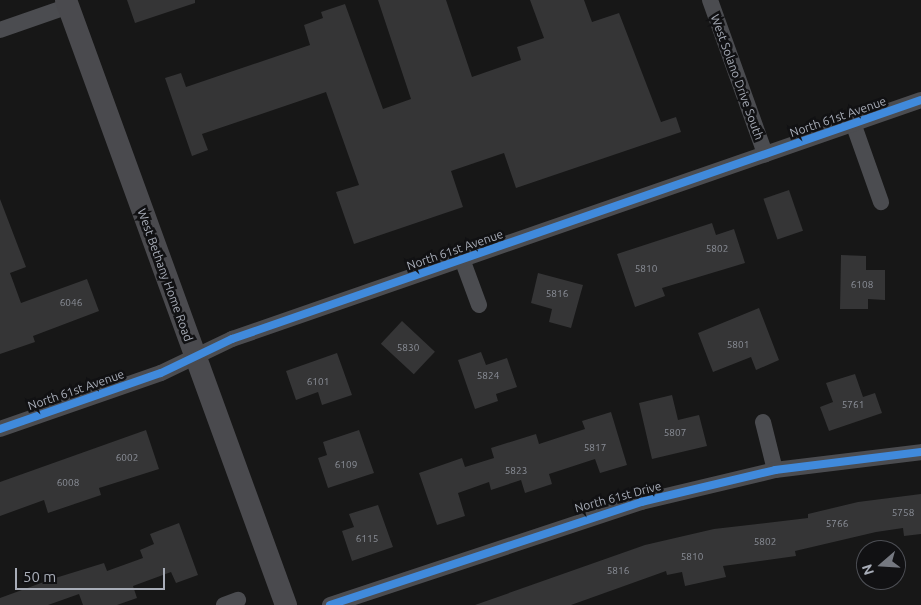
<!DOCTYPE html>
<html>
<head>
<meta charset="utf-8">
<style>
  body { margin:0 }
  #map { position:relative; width:921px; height:605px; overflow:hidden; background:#171717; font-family:Ubuntu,sans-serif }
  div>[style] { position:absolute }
  .building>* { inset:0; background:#353536; transform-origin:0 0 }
  .minor>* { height:16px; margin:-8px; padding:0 8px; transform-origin:8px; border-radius:8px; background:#4b4c50 }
  .secondary>* { height:22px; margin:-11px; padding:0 11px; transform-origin:11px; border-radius:11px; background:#4a4a4e }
  .cycleway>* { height:8px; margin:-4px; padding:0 4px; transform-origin:4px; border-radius:4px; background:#408adc }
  span { translate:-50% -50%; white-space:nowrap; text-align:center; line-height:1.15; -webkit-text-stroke:5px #111113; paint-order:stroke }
  .number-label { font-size:10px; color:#8b8f98 }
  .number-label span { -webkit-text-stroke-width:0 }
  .street-label { font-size:12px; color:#a8adb8 }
  .north { position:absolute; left:856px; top:540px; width:50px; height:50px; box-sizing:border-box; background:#111113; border:1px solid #4d4f55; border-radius:50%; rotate:251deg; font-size:14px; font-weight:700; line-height:20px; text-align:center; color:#a8adb8 }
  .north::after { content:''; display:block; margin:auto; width:18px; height:22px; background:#757880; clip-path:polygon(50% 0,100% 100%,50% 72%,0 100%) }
  .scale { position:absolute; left:15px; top:568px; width:150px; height:22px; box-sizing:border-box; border:2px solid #a8adb8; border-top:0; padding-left:6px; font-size:15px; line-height:18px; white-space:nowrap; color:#a8adb8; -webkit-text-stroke:4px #111113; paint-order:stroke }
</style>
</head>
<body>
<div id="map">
  <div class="building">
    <i style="clip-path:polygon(127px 0,195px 0,195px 3px,135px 23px)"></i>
    <i style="clip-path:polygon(378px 0,446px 0,472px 77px,521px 60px,517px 47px,544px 38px,530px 0,584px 0,592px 22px,619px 13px,661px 122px,676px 117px,681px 132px,516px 188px,504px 153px,498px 155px,451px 171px,463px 207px,354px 244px,336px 192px,359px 185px,326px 92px,202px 134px,208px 150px,192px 156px,165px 78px,181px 73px,186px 87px,310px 45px,304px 25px,323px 18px,321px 12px,345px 4px,383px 109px,411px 99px)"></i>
    <i style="left:789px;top:190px;width:43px;height:27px;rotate:71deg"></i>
    <i style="clip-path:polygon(0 199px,26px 267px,10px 273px,21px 303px,87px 279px,99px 311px,33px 336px,35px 342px,0 354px)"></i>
    <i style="clip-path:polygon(712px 223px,716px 235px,734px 229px,745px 263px,662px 288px,665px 296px,635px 307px,617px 254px)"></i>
    <i style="clip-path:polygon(841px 255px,866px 256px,866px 270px,885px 270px,885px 300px,868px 299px,868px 309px,840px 309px)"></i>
    <i style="clip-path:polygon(538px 273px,583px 285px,571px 328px,549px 322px,552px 309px,531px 303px)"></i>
    <i style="clip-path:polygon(759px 308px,779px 360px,756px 370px,751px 357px,713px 372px,698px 333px)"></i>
    <i style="left:402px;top:321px;width:45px;height:31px;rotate:43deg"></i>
    <i style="clip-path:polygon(481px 352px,486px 365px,507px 358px,517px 387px,496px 394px,498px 401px,475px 409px,458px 360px)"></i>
    <i style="clip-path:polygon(337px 353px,352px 395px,322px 405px,318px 392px,296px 400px,286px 371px)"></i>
    <i style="clip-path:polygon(855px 374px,863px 397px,875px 393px,882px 413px,829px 431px,820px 407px,833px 402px,826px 383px)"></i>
    <i style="clip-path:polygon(672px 395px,678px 420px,699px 415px,707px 446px,652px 459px,639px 403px)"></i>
    <i style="clip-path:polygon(611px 412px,627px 465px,600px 473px,595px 459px,549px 474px,552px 484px,525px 493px,521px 480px,491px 490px,489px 482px,458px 493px,465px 516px,437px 525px,419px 473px,462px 458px,465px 467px,494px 458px,491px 448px,536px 434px,539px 444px,585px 429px,582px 421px)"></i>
    <i style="clip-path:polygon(146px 430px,159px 469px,99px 488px,101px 495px,48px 513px,44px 500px,0 516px,0 482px)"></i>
    <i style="clip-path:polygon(359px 430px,374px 473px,328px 488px,318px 458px,327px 455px,323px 442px)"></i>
    <i style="clip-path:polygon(921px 494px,921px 534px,904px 536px,903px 528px,876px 532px,795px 551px,796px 556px,723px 566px,726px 577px,685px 586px,682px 572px,667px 575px,666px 571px,571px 605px,475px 605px,645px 545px,714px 529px,808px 518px,808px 514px,858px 502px)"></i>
    <i style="clip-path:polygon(378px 505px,393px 547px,352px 561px,342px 531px,354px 527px,349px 514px)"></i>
    <i style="clip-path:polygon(179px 523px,198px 575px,176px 583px,171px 572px,133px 586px,137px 598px,117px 605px,83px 605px,79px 594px,48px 605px,0 605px,0 598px,52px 579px,104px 563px,107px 571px,143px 558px,140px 550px,154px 544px,150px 534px)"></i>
  </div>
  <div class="minor">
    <i style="left:710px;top:0;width:164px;rotate:70.3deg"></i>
    <i style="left:0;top:30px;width:73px;rotate:-19.2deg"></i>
    <i style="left:853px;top:123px;width:84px;rotate:70.5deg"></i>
    <i style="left:462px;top:259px;width:49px;rotate:69.7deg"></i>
    <i style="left:763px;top:422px;width:49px;rotate:76deg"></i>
    <i style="left:0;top:429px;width:170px;rotate:-19.2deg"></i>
    <i style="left:161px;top:373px;width:79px;rotate:-25.6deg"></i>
    <i style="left:232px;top:339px;width:729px;rotate:-19.13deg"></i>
    <i style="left:224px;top:605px;width:15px;rotate:-20deg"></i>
    <i style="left:330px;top:605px;width:328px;rotate:-18.3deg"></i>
    <i style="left:641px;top:502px;width:138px;rotate:-13.4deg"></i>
    <i style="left:775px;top:470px;width:147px;rotate:-7deg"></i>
  </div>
  <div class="secondary">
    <i style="left:66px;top:0;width:644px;rotate:70.02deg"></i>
  </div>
  <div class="cycleway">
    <i style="left:0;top:429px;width:170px;rotate:-19.2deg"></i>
    <i style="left:161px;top:373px;width:79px;rotate:-25.6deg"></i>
    <i style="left:232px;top:339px;width:729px;rotate:-19.13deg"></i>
    <i style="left:330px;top:605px;width:328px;rotate:-18.3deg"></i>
    <i style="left:641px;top:502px;width:138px;rotate:-13.4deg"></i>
    <i style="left:775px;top:470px;width:147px;rotate:-7deg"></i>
  </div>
  <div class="number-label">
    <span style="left:717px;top:249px">5802</span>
    <span style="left:646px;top:269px">5810</span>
    <span style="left:862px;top:285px">6108</span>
    <span style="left:557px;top:294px">5816</span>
    <span style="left:71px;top:303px">6046</span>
    <span style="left:738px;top:345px">5801</span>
    <span style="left:408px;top:348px">5830</span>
    <span style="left:488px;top:376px">5824</span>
    <span style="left:318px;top:382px">6101</span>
    <span style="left:853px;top:405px">5761</span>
    <span style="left:675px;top:433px">5807</span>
    <span style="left:595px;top:448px">5817</span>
    <span style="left:127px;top:458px">6002</span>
    <span style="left:346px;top:465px">6109</span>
    <span style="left:516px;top:471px">5823</span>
    <span style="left:68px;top:483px">6008</span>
    <span style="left:903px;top:513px">5758</span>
    <span style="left:837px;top:524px">5766</span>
    <span style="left:367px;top:539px">6115</span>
    <span style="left:765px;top:542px">5802</span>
    <span style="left:692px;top:557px">5810</span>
    <span style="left:618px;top:571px">5816</span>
  </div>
  <div class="street-label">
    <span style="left:737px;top:77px;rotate:70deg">West Solano Drive South</span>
    <span style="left:838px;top:117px;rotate:-19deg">North 61st Avenue</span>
    <span style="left:455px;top:250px;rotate:-19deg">North 61st Avenue</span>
    <span style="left:165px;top:275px;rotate:70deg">West Bethany Home Road</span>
    <span style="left:76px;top:390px;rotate:-19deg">North 61st Avenue</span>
    <span style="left:618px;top:497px;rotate:-15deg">North 61st Drive</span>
  </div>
  <div class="north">N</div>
  <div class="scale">50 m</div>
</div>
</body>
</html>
